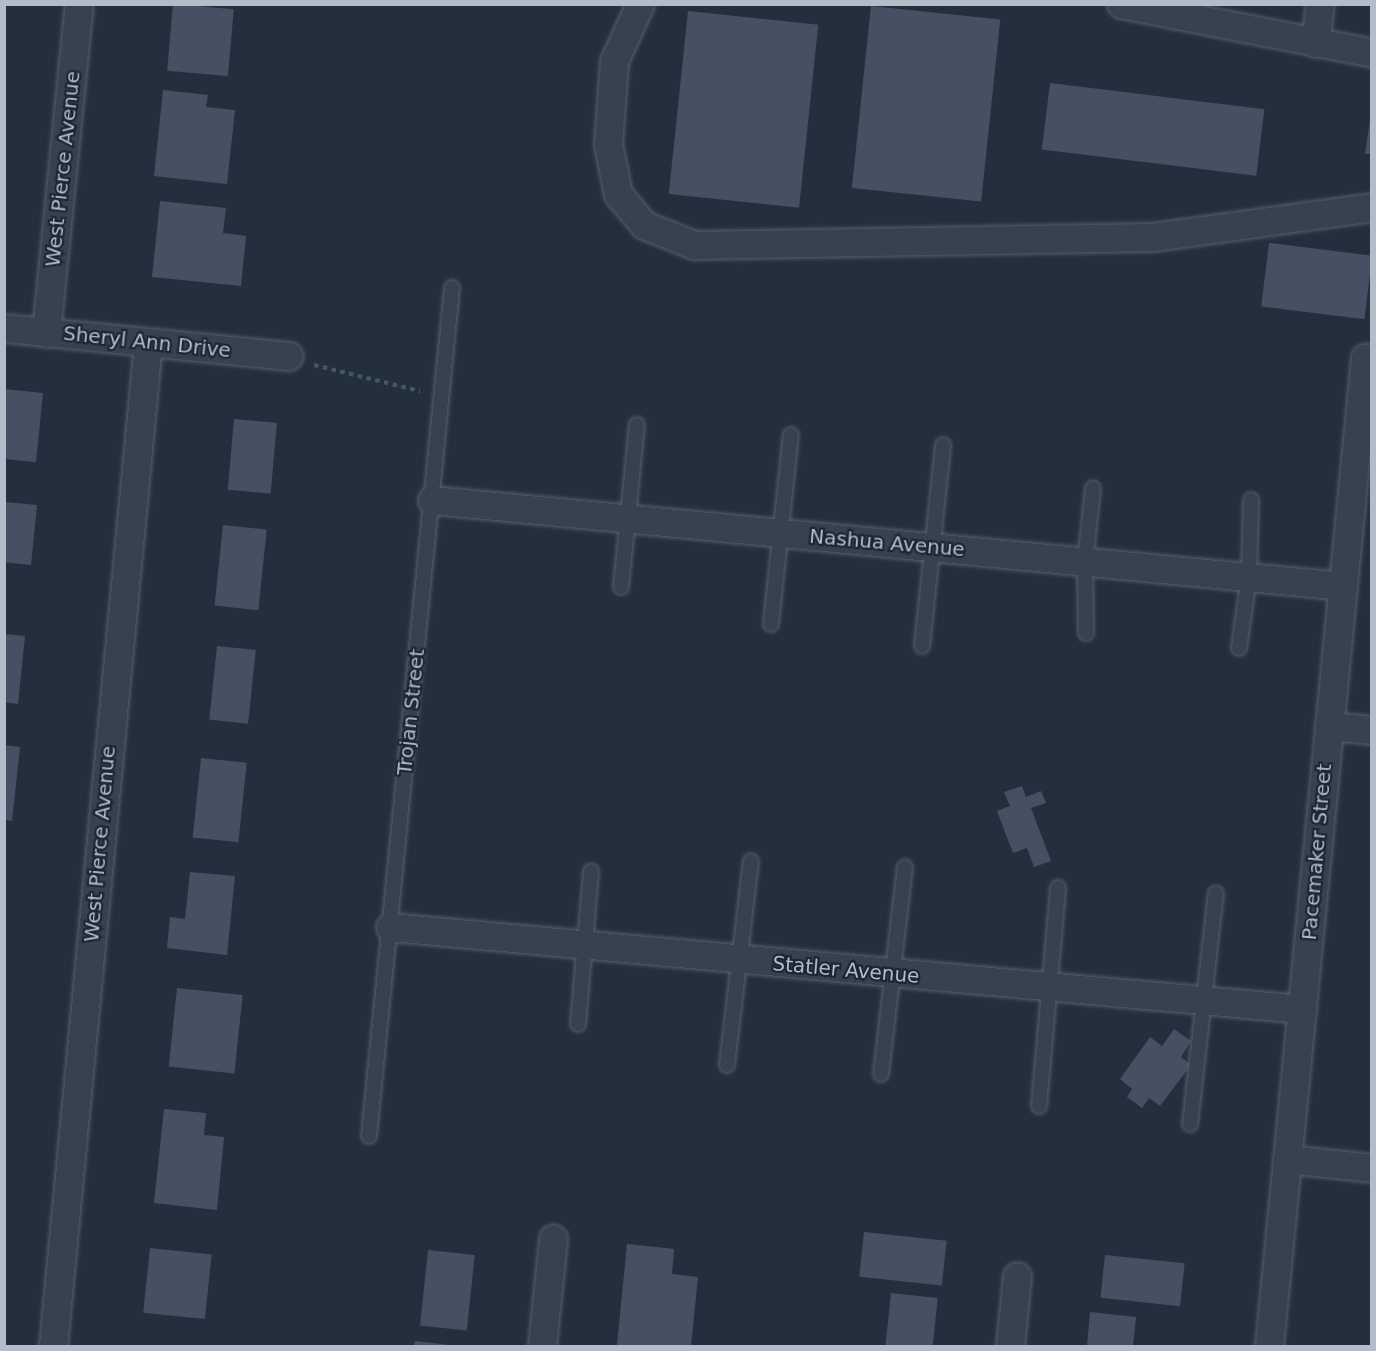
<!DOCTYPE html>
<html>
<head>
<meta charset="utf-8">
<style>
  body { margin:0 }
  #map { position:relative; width:1376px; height:1351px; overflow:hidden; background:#242f3e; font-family:"DejaVu Sans",sans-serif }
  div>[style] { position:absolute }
  .building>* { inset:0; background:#455162; transform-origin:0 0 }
  .path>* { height:4px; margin-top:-2px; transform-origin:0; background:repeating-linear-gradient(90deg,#44595c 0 4.5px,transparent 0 9px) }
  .roads { filter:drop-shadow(0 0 2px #565f6c) drop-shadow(0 0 2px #565f6c) }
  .service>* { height:14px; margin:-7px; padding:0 7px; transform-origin:7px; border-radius:7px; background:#38414e }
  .minor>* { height:27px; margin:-13.5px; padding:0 13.5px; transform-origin:13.5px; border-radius:13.5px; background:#38414e }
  span { translate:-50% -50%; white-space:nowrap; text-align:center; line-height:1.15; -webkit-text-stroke:4.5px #1d2633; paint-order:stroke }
  .street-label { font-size:20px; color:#b4bcc9 }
  .frame { position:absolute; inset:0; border:6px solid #b4bcc9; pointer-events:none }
</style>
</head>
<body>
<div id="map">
  <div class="building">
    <i style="left:173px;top:4px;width:61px;height:67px;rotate:5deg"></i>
    <i style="left:871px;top:6px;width:130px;height:183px;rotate:6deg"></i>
    <i style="left:688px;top:11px;width:131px;height:184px;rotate:6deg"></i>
    <i style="left:1050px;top:83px;width:216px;height:67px;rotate:7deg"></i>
    <i style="clip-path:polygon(163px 90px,208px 95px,206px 107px,235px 110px,227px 184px,154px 176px)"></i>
    <i style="clip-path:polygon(1372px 106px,1372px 154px,1365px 154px)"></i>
    <i style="clip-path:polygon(160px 201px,226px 208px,223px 233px,246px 236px,241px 286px,152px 277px)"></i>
    <i style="left:1269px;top:243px;width:104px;height:64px;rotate:7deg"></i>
    <i style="clip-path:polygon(4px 389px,43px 393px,36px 462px,4px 459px)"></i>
    <i style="left:234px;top:419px;width:43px;height:71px;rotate:5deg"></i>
    <i style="clip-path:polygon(4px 502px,37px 505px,31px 565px,4px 562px)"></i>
    <i style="left:223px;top:525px;width:44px;height:81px;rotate:6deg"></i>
    <i style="clip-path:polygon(4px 634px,25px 636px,18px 704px,4px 702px)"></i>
    <i style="left:217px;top:646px;width:39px;height:74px;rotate:6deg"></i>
    <i style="clip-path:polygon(4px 745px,20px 747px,12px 821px,4px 820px)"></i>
    <i style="left:201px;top:758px;width:46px;height:80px;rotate:6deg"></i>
    <i style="clip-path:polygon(1022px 786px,1026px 797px,1041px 791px,1046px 803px,1031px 808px,1051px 861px,1034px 867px,1027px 848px,1013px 853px,997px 811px,1010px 806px,1004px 792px)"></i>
    <i style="clip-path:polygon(190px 872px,235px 876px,227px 955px,167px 948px,170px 917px,185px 919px)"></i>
    <i style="left:177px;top:988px;width:66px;height:79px;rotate:6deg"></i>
    <i style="clip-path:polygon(1174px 1029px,1191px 1041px,1181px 1057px,1191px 1065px,1160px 1106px,1149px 1098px,1142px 1108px,1127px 1097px,1132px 1089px,1120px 1079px,1150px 1037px,1162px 1046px)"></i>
    <i style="clip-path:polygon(164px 1109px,206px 1113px,204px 1135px,224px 1137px,217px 1210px,154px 1203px)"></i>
    <i style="left:864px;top:1232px;width:83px;height:45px;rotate:6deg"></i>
    <i style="clip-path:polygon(627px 1244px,674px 1249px,672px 1274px,698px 1277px,691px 1346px,617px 1345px)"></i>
    <i style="left:150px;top:1248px;width:62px;height:65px;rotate:6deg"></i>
    <i style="left:428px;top:1250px;width:47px;height:76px;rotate:6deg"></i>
    <i style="left:1105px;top:1255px;width:80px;height:43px;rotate:6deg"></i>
    <i style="left:891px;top:1293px;width:47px;height:53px;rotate:6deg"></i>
    <i style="clip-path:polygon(1090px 1312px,1136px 1317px,1133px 1346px,1087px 1346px)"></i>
    <i style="clip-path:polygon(415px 1341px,450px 1345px,449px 1346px,414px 1346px)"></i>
  </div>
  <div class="path">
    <i style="left:314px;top:365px;width:109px;rotate:13.8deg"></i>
  </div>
  <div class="roads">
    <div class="service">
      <i style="left:621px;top:587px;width:163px;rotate:-84.4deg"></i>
      <i style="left:771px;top:624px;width:190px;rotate:-84deg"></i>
      <i style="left:1086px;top:633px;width:71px;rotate:-90.8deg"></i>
      <i style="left:1085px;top:562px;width:74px;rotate:-83.8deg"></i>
      <i style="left:922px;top:646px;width:202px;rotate:-84deg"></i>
      <i style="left:1239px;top:648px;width:72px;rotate:-82deg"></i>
      <i style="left:1249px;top:577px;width:77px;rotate:-88.5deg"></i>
      <i style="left:578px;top:1024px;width:153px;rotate:-85.1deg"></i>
      <i style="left:727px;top:1065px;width:205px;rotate:-83.3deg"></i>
      <i style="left:881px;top:1074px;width:208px;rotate:-83.4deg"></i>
      <i style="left:1039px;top:1106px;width:219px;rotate:-85deg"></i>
      <i style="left:1190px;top:1124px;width:232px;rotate:-83.6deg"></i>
      <i style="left:369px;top:1136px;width:852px;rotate:-84.41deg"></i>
    </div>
    <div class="minor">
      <i style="left:640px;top:4px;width:63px;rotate:114.5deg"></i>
      <i style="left:614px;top:61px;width:83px;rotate:94.1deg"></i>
      <i style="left:608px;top:144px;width:51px;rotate:78.7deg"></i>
      <i style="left:618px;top:194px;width:40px;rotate:50deg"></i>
      <i style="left:644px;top:225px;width:54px;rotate:21.8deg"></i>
      <i style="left:694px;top:245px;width:459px;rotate:-1deg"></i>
      <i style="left:1153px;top:237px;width:221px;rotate:-7.8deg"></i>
      <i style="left:1121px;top:4px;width:256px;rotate:11deg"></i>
      <i style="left:1315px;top:43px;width:39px;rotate:-83deg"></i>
      <i style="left:4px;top:328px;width:286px;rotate:5.6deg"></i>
      <i style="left:46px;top:333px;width:331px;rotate:-84.3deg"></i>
      <i style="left:432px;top:500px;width:915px;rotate:5.39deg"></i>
      <i style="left:1329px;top:726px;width:43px;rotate:5.3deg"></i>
      <i style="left:390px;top:927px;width:916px;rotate:5.14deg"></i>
      <i style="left:1287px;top:1159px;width:85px;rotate:6deg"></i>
      <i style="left:53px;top:1346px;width:1008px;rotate:-84.59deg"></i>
      <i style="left:542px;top:1346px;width:108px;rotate:-84.1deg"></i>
      <i style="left:1010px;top:1346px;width:70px;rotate:-84.3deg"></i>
      <i style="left:1269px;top:1346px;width:993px;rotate:-84.45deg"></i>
      <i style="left:1365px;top:358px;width:7px;rotate:8deg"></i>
    </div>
  </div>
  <div class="street-label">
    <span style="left:63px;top:169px;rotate:-84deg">West Pierce Avenue</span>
    <span style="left:147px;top:342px;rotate:6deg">Sheryl Ann Drive</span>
    <span style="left:887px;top:543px;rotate:5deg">Nashua Avenue</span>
    <span style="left:411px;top:712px;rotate:-84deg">Trojan Street</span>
    <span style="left:100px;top:844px;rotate:-85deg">West Pierce Avenue</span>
    <span style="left:1317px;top:852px;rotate:-85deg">Pacemaker Street</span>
    <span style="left:846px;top:970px;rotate:5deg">Statler Avenue</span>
  </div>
  <div class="frame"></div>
</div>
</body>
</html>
